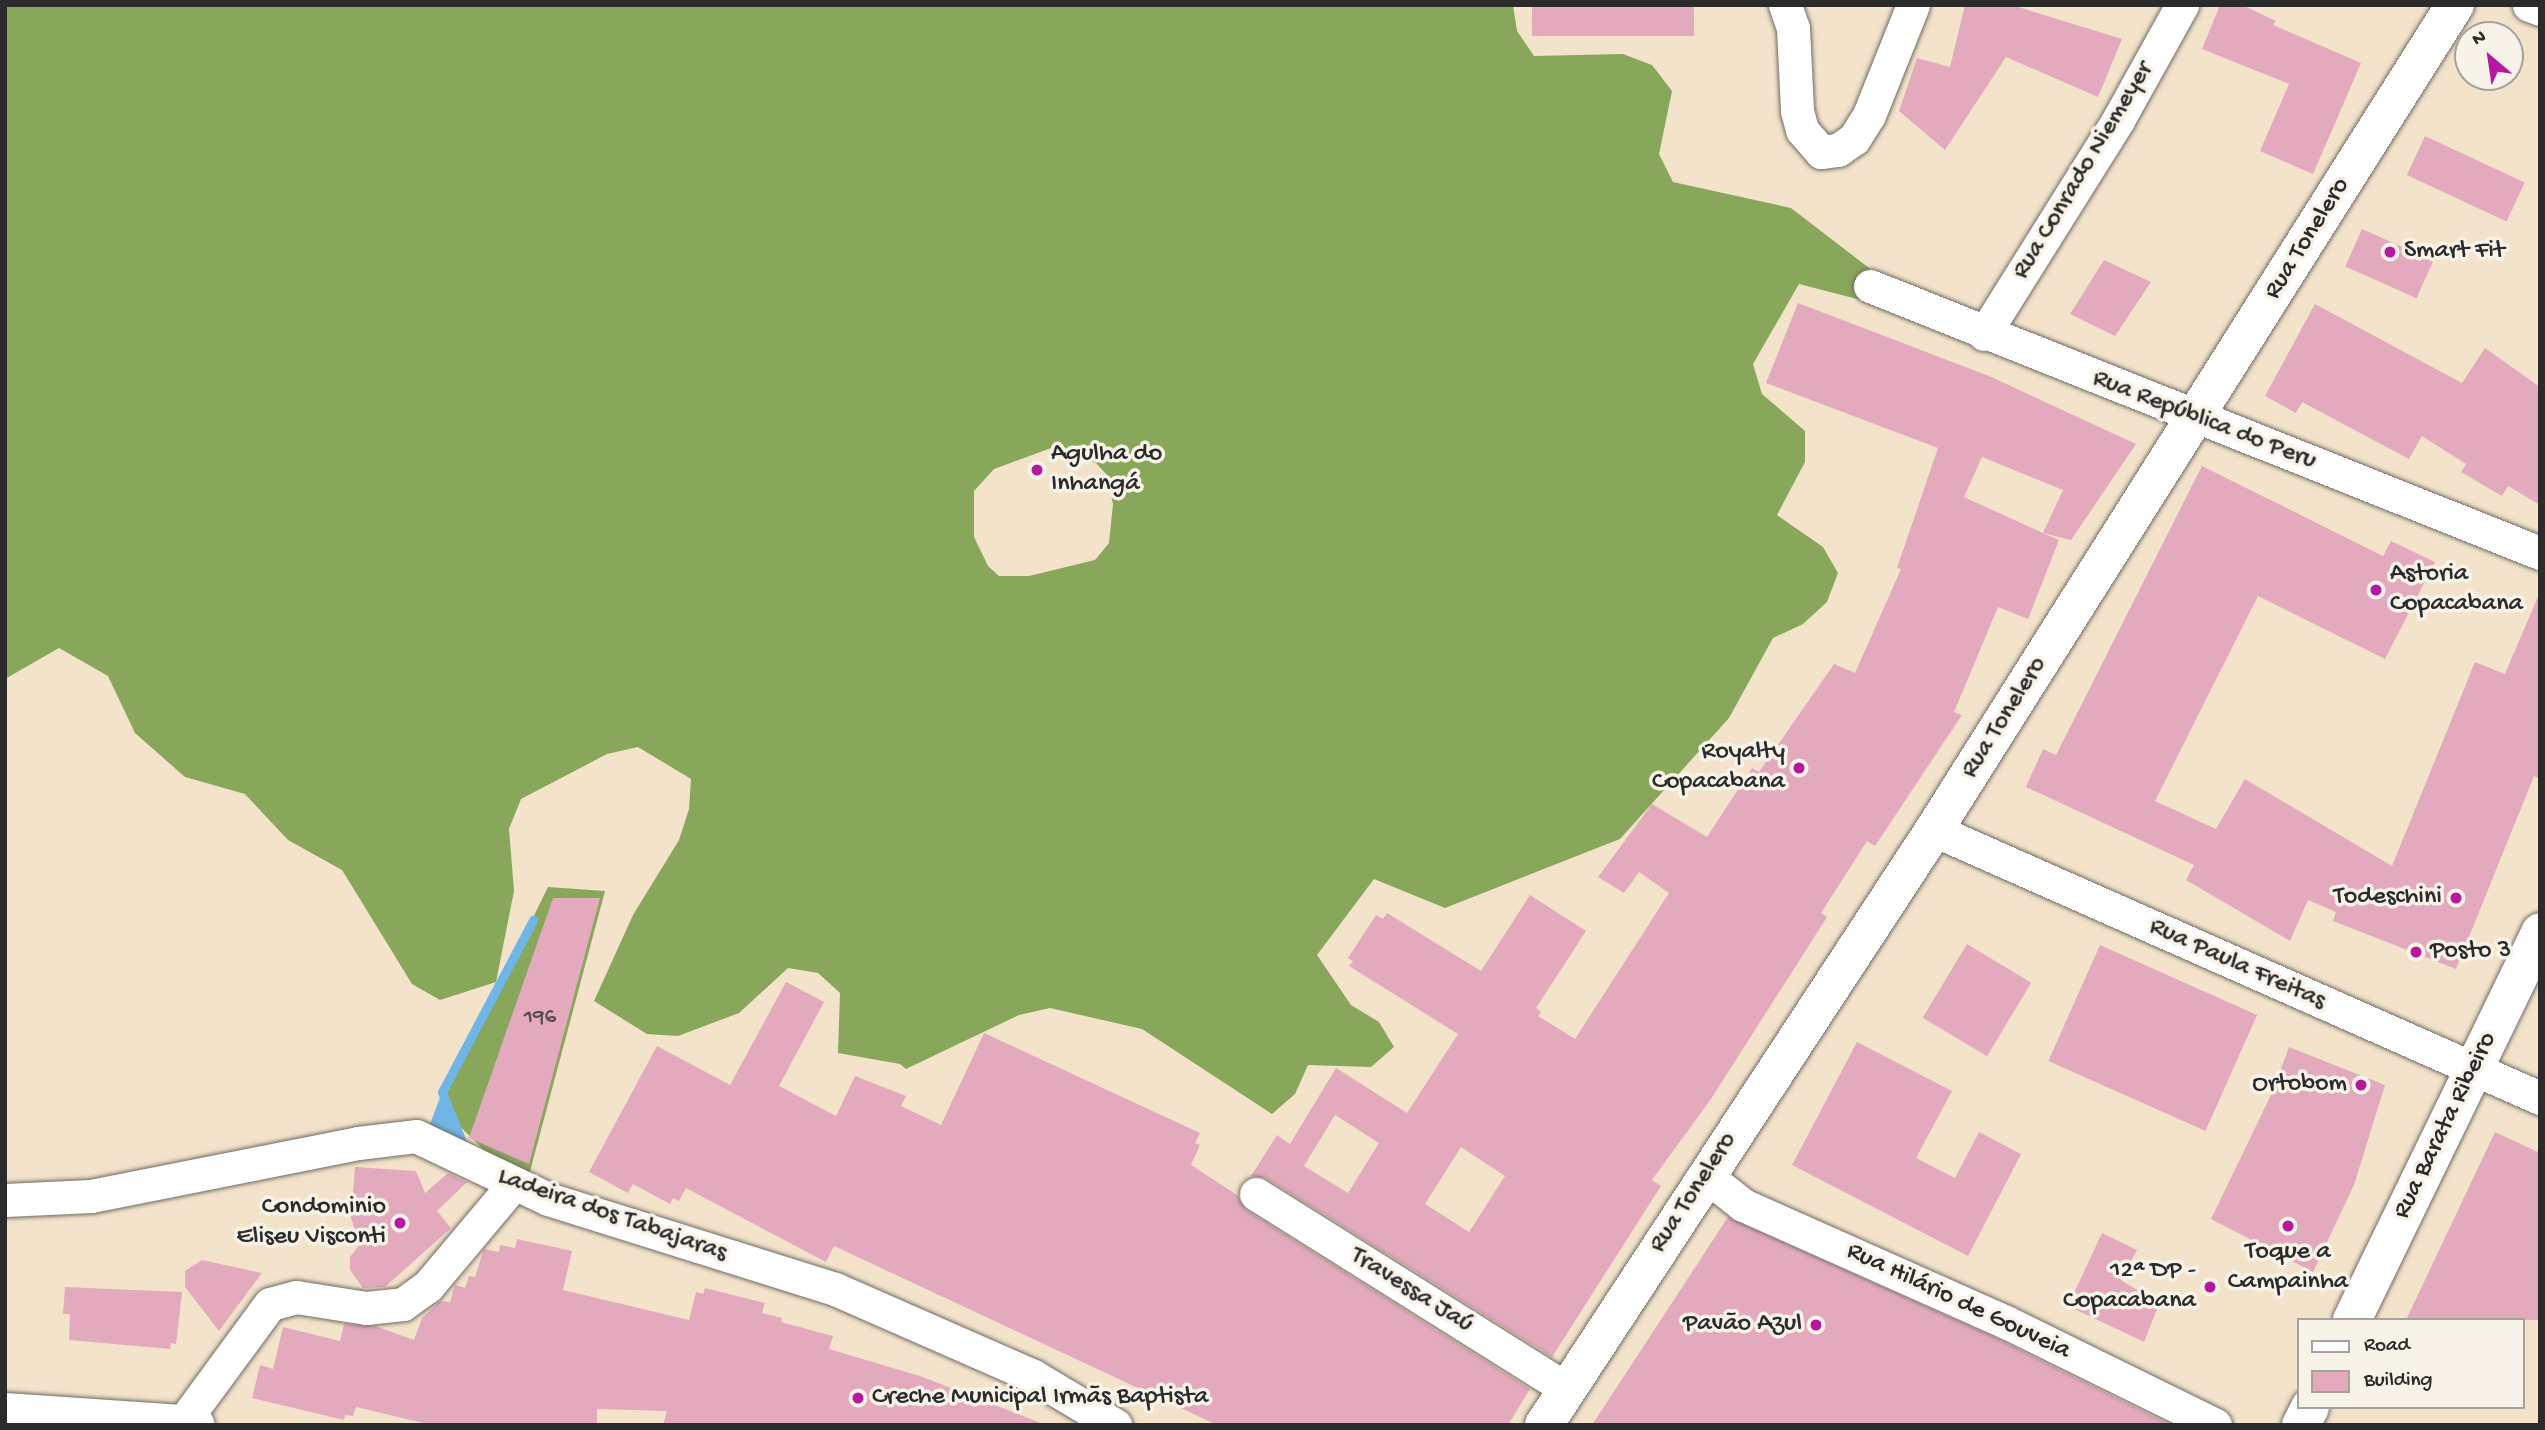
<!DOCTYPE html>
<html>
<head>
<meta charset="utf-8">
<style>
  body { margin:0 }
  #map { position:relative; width:2545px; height:1430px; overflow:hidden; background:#f3e3cb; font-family:"Gochi Hand",sans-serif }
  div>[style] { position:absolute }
  .forest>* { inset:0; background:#88a75b }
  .water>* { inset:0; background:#6fb6e6 }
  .stream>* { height:9px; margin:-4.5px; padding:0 4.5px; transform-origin:4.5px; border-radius:4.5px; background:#6fb6e6 }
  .building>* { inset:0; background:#e3aabe; transform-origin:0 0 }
  .roads { filter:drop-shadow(0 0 2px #716b63) drop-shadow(0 0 2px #716b63) }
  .minor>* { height:33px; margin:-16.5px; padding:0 16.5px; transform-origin:16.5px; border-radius:16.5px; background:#fff }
  .tertiary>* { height:38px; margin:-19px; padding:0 19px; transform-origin:19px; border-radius:19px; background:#fff }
  .secondary>* { height:38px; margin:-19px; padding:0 19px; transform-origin:19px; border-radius:19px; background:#fff }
  .dots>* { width:19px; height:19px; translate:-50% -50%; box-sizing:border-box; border:4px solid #f7f3e8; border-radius:50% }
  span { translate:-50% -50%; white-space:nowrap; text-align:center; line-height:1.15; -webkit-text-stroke:7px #f7f3e8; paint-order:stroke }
  .number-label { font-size:23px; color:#594b50 }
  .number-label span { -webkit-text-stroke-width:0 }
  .street-label { font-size:26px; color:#2b2b2b }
  .poi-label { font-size:26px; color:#2b2b2b }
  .left { translate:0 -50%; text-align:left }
  .right { translate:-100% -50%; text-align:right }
  .frame { position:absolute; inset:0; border:7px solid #2b2b2b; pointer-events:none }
  .legend { position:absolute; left:2297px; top:1318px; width:228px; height:91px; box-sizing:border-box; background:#f7f3e8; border:2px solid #a5a39c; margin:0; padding:9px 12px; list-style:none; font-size:21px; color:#2b2b2b }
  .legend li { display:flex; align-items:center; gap:14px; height:35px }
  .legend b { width:35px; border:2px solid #a5a39c }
  .north { position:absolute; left:2454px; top:21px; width:70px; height:70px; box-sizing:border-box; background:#f7f3e8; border:2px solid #a5a39c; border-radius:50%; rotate:331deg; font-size:19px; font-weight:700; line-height:28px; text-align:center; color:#2b2b2b }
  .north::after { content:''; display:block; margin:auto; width:24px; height:32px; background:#b5179e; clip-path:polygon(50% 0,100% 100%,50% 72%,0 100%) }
</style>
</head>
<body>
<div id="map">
  <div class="forest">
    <i style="clip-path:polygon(evenodd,5px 5px,1513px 5px,1517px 31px,1534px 56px,1623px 54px,1652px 65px,1672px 91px,1659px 154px,1673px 182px,1791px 208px,1886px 281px,1861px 300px,1799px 284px,1753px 364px,1762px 394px,1805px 431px,1805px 462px,1777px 515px,1823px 547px,1838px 573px,1827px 602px,1803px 624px,1773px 638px,1729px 718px,1620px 839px,1445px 908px,1374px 879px,1317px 955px,1351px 1005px,1379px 1022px,1394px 1047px,1371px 1067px,1308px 1065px,1295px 1094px,1272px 1114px,1142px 1029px,1050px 1008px,1019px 1015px,906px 1069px,900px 1064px,838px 1053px,840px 993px,818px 973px,788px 968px,739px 1013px,678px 1036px,647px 1034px,594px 1001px,633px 915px,679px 840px,689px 809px,691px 779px,638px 747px,607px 754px,521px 799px,509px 829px,514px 891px,496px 982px,440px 1000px,412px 984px,342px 870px,288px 840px,245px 794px,185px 777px,135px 733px,108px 676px,59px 648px,5px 679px,5px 5px,1051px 448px,1096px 463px,1106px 474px,1113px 504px,1109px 543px,1095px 560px,1029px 576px,999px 576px,988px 566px,974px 537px,974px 491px,994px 469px,1051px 448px)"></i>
    <i style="clip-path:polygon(548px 887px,605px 891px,525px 1190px,440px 1107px)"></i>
  </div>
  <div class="water">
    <i style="clip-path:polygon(442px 1092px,462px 1142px,425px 1138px)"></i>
  </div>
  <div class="stream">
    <i style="left:461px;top:1151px;width:9px;rotate:-84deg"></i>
    <i style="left:462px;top:1142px;width:54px;rotate:-111.8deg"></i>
    <i style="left:442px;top:1092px;width:195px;rotate:-62.1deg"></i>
  </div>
  <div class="building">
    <i style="left:1532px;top:5px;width:162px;height:31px"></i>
    <i style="clip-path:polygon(1965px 5px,2012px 5px,2122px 39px,2098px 97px,2006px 57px,1945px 150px,1899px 111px,1917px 58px,1950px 67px)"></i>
    <i style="clip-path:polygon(2220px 5px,2242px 5px,2276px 21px,2273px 25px,2361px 63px,2313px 174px,2260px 151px,2289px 84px,2202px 49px)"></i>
    <i style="left:2425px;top:136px;width:110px;height:43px;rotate:25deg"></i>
    <i style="left:2362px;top:229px;width:78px;height:41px;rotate:24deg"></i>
    <i style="clip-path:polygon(2104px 260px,2151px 282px,2115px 336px,2070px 314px)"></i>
    <i style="clip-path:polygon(evenodd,1798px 303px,1989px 376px,2136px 444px,2071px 540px,2043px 533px,2059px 540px,2028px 619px,1998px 607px,1954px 712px,1962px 715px,1875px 846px,1867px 841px,1821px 913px,1827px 917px,1711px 1099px,1652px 1180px,1661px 1186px,1552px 1357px,1266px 1178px,1251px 1176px,1277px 1135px,1290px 1144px,1336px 1068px,1407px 1113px,1458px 1034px,1349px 966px,1353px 961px,1348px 958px,1376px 915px,1383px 919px,1387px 913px,1481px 971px,1530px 895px,1586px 931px,1536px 1008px,1541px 1012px,1538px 1016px,1575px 1039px,1669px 893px,1639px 872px,1624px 893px,1598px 877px,1652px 804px,1707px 837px,1752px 768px,1759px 772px,1834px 664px,1855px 673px,1901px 569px,1897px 568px,1938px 448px,1766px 383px,1798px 303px,1982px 457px,2063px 490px,2043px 533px,1964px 497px,1982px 457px,1798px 303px,1335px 1115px,1379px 1143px,1348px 1193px,1304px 1166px,1335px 1115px,1798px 303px,1461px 1147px,1505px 1176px,1469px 1232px,1425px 1204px,1461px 1147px)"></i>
    <i style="clip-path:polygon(2315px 304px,2462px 383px,2485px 348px,2540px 387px,2540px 505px,2508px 486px,2502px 496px,2461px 472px,2466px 464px,2422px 436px,2409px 459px,2302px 402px,2296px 413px,2265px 396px)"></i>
    <i style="clip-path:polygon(2202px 466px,2383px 556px,2391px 541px,2435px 562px,2385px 659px,2258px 596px,2155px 801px,2216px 829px,2245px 779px,2392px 866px,2475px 662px,2505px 674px,2540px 592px,2540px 779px,2534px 776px,2456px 969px,2333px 921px,2336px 912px,2308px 900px,2290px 941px,2186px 880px,2194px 865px,2026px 787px,2043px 749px,2056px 755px)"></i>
    <i style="clip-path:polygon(553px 898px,600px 898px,529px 1164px,469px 1138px)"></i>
    <i style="left:1967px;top:944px;width:75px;height:86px;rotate:31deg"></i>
    <i style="left:2100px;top:945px;width:172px;height:127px;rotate:24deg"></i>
    <i style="clip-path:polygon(786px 982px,824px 1002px,779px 1086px,836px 1116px,855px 1076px,906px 1096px,901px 1106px,941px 1125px,984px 1033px,1200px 1133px,1195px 1143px,1200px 1145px,1191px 1165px,1237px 1195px,1246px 1210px,1530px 1389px,1508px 1425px,1217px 1425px,834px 1246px,826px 1262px,686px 1188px,679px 1201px,673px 1198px,670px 1204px,633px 1184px,628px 1193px,589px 1172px,657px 1046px,730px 1085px)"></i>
    <i style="clip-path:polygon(1857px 1042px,1952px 1091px,1916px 1158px,1955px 1178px,1979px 1132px,2021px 1154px,1968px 1256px,1792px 1165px)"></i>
    <i style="clip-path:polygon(2289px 1047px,2385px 1085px,2354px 1185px,2313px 1272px,2211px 1219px,2272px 1093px)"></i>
    <i style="clip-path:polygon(2495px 1132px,2540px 1153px,2540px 1320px,2406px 1320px)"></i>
    <i style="clip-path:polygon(355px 1167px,416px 1171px,425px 1193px,448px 1173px,467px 1182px,437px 1211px,451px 1228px,385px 1287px,363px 1288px,350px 1270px,350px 1257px,360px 1244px,351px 1218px)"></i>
    <i style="clip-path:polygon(1728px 1217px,1998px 1339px,2171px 1425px,1592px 1425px)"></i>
    <i style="clip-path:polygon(2102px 1233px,2137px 1250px,2121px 1280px,2159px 1304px,2144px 1342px,2068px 1306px)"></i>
    <i style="clip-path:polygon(517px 1239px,572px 1251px,563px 1290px,689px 1320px,696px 1292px,703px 1294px,705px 1288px,765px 1303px,762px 1313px,782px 1318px,781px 1322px,833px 1336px,829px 1349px,920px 1376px,1046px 1425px,663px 1425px,667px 1411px,597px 1409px,597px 1425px,432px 1425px,356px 1407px,353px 1416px,345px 1415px,344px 1420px,252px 1398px,260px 1365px,273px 1369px,283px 1327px,340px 1341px,344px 1324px,375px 1326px,414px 1340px,422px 1318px,440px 1301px,450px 1302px,455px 1285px,465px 1288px,469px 1276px,475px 1277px,484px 1249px,499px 1252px,500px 1245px,515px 1248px)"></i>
    <i style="clip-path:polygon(202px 1260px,262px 1273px,219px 1331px,185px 1287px,185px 1271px)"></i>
    <i style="clip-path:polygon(65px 1287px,182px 1292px,176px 1344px,171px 1343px,170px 1349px,69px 1340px,70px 1314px,63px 1314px)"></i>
  </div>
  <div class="roads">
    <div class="minor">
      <i style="left:1785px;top:5px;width:24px;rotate:71deg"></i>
      <i style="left:1793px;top:28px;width:83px;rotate:87.2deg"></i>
      <i style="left:1797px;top:111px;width:20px;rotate:75deg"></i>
      <i style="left:1802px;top:130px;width:29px;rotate:49deg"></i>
      <i style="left:1821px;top:152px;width:17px;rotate:-7deg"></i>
      <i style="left:1838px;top:150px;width:19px;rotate:-35deg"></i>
      <i style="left:1854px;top:139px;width:28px;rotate:-58deg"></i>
      <i style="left:1869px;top:115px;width:118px;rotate:-68.2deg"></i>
      <i style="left:2529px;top:5px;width:12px;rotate:20deg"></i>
      <i style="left:1870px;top:286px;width:721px;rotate:21.73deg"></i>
      <i style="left:1984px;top:334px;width:252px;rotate:-57.9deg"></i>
      <i style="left:2118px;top:120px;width:132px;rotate:-60.9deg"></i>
      <i style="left:1934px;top:830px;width:663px;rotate:23.86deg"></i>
      <i style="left:1705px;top:1175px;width:48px;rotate:38.3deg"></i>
      <i style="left:1743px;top:1205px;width:288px;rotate:24deg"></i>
      <i style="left:2006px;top:1322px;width:233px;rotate:26.2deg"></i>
      <i style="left:1256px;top:1194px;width:365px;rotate:32.1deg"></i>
      <i style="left:5px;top:1200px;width:86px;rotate:-2.7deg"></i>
      <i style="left:91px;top:1196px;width:272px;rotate:-11.2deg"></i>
      <i style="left:358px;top:1143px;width:58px;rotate:-6.9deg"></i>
      <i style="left:416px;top:1136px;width:146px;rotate:25.5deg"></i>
      <i style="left:548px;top:1199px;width:301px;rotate:17.4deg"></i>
      <i style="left:835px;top:1289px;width:216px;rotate:23.7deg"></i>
      <i style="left:1033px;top:1376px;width:96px;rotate:30.9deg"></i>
      <i style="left:181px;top:1425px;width:150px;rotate:-53.7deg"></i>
      <i style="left:270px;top:1304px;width:27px;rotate:-15deg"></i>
      <i style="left:296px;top:1297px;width:71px;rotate:8.9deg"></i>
      <i style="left:366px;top:1308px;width:37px;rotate:-6deg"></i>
      <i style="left:403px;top:1304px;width:31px;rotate:-36deg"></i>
      <i style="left:428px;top:1286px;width:131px;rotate:-50deg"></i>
    </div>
    <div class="tertiary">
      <i style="left:1544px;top:1425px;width:711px;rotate:-56.76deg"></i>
      <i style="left:1934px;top:830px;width:976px;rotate:-57.73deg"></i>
    </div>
    <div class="secondary">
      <i style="left:2352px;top:1320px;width:431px;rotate:-64.1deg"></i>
      <i style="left:5px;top:1412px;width:191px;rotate:3.9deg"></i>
      <i style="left:2301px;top:1425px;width:20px;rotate:-63deg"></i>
    </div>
  </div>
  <div class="dots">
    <i style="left:2390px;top:252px;background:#b5179e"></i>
    <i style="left:1037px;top:470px;background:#b5179e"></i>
    <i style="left:2376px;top:590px;background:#b5179e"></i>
    <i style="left:1799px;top:768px;background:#b5179e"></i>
    <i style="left:2456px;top:898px;background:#b5179e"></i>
    <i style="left:2416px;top:952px;background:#b5179e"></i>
    <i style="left:2361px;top:1085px;background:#b5179e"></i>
    <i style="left:400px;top:1223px;background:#b5179e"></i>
    <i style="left:2288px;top:1226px;background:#b5179e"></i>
    <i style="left:2210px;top:1287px;background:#b5179e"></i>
    <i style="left:1816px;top:1325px;background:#b5179e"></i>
    <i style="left:858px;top:1398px;background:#b5179e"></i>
  </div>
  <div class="number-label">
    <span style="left:540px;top:1018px">196</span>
  </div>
  <div class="street-label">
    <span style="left:2084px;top:171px;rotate:-59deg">Rua Conrado Niemeyer</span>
    <span style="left:2308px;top:239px;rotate:-58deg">Rua Tonelero</span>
    <span style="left:2204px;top:421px;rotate:21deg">Rua República do Peru</span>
    <span style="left:2005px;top:718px;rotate:-58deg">Rua Tonelero</span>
    <span style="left:2237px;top:965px;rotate:24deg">Rua Paula Freitas</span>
    <span style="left:2446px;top:1126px;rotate:-64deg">Rua Barata Ribeiro</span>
    <span style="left:1694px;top:1193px;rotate:-57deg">Rua Tonelero</span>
    <span style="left:612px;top:1216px;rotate:19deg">Ladeira dos Tabajaras</span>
    <span style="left:1411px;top:1291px;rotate:32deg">Travessa Jaú</span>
    <span style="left:1958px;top:1302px;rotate:25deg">Rua Hilário de Gouveia</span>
  </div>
  <div class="poi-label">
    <span class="left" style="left:2404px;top:252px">Smart Fit</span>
    <span class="left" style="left:1051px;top:470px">Agulha do<br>Inhangá</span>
    <span class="left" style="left:2390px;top:590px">Astoria<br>Copacabana</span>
    <span class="right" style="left:1785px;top:768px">Royalty<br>Copacabana</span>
    <span class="right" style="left:2442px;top:898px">Todeschini</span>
    <span class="left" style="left:2430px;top:952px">Posto 3</span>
    <span class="right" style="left:2347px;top:1085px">Ortobom</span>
    <span class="right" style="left:386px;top:1223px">Condominio<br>Eliseu Visconti</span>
    <span style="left:2288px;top:1268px">Toque a<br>Campainha</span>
    <span class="right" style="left:2196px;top:1287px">12ª DP -<br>Copacabana</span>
    <span class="right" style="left:1802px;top:1325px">Pavão Azul</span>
    <span class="left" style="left:872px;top:1398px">Creche Municipal Irmãs Baptista</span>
  </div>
  <div class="frame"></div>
  <ul class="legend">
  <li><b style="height:9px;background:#fff"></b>Road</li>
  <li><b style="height:19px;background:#e3aabe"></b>Building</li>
  </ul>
  <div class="north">N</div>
</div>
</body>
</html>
